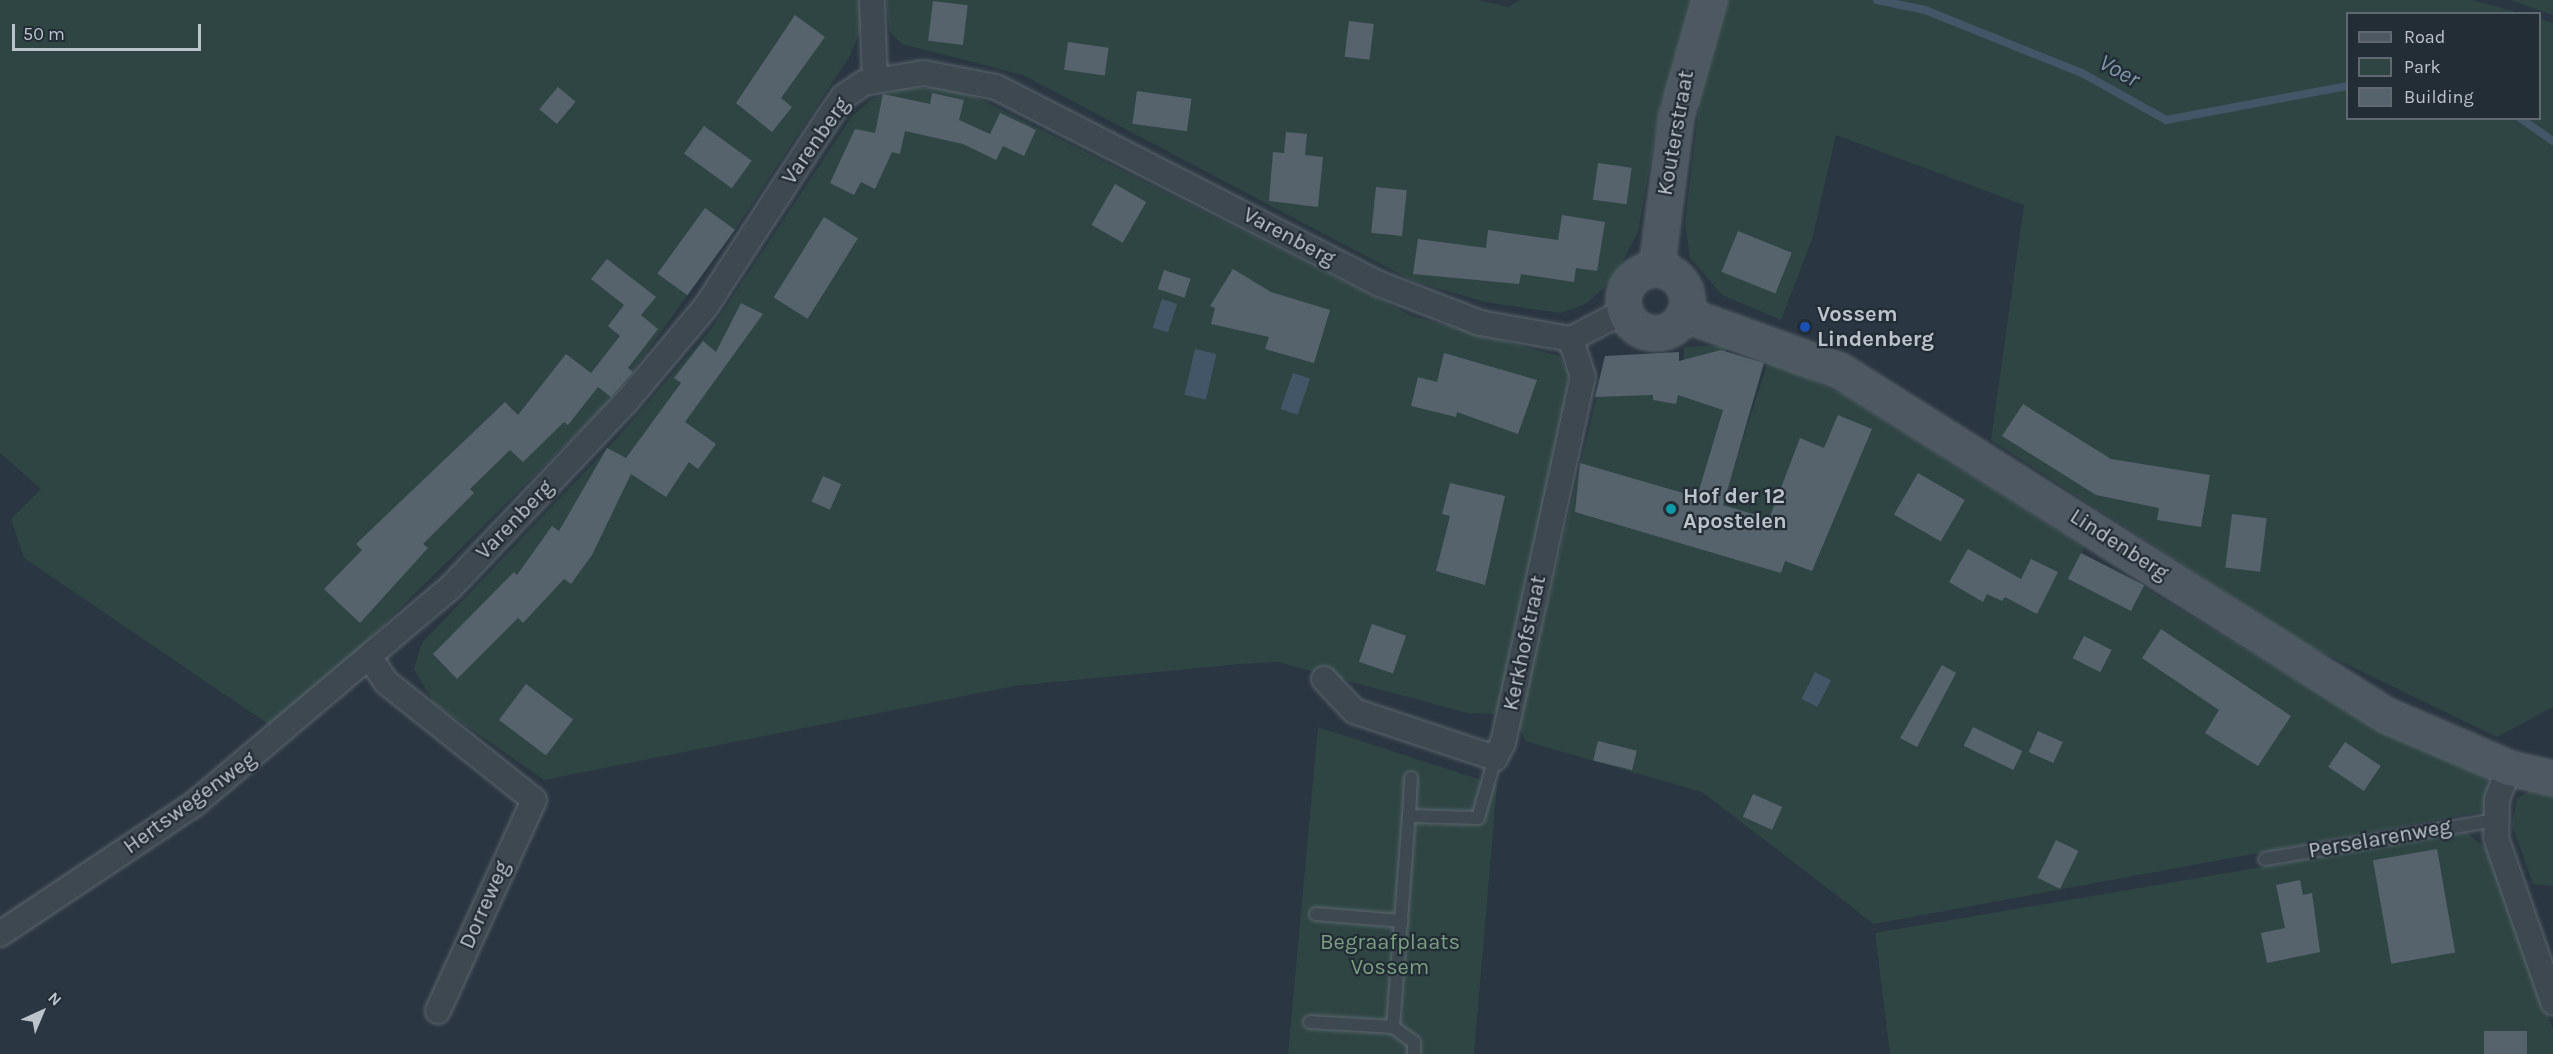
<!DOCTYPE html>
<html>
<head>
<meta charset="utf-8">
<style>
  body { margin:0 }
  #map { position:relative; width:2553px; height:1054px; overflow:hidden; background:#2a3641; font-family:Karla,sans-serif }
  div>[style] { position:absolute }
  .green>* { inset:0; background:#2f4544 }
  .water>* { inset:0; background:#425667; transform-origin:0 0 }
  .stream>* { height:8px; margin:-4px; padding:0 4px; transform-origin:4px; border-radius:4px; background:#425667 }
  .building>* { inset:0; background:#56636d; transform-origin:0 0 }
  .roads { filter:drop-shadow(0 0 2px #5c666e) drop-shadow(0 0 2px #5c666e) }
  .lane>* { height:12px; margin:-6px; padding:0 6px; transform-origin:6px; border-radius:6px; background:#3e4851 }
  .street>* { height:24px; margin:-12px; padding:0 12px; transform-origin:12px; border-radius:12px; background:#3e4851 }
  .secondary>* { height:33px; margin:-16.5px; padding:0 16.5px; transform-origin:16.5px; border-radius:16.5px; background:#4d5863 }
  .secondary>.ring { margin:-16.5px; padding:0; box-sizing:content-box; background:none; border:33px solid #4d5863; border-radius:50% }
  .dots>* { width:16px; height:16px; translate:-50% -50%; box-sizing:border-box; border:3px solid #232d36; border-radius:50% }
  span { translate:-50% -50%; white-space:nowrap; text-align:center; line-height:1.15; -webkit-text-stroke:4.5px #232d36; paint-order:stroke }
  .street-label { font-size:22px; color:#bbc3cb }
  .poi-label { font-size:22px; color:#bbc3cb; font-weight:700 }
  .left { translate:0 -50%; text-align:left }
  .park-label { font-size:22px; color:#7c9e81 }
  .water-label { font-size:24px; color:#8096aa; font-style:italic }
  .legend { position:absolute; left:2346px; top:12px; width:195px; height:108px; box-sizing:border-box; background:#232d36; border:2px solid #606972; margin:0; padding:8px 10px; list-style:none; font-size:18px; color:#bbc3cb }
  .legend li { display:flex; align-items:center; gap:12px; height:30px }
  .legend b { width:30px; border:2px solid #606972 }
  .north { position:absolute; left:12px; top:982px; width:60px; height:60px; -webkit-text-stroke:4px #232d36; paint-order:stroke; rotate:44deg; font-size:16px; font-weight:700; line-height:24px; text-align:center; color:#bbc3cb }
  .north::after { content:''; display:block; margin:auto; width:21px; height:27px; background:#bbc3cb; clip-path:polygon(50% 0,100% 100%,50% 72%,0 100%) }
  .scale { position:absolute; left:12px; top:24px; width:189px; height:27px; box-sizing:border-box; border:3px solid #bbc3cb; border-top:0; padding-left:8px; font-size:18px; line-height:21px; white-space:nowrap; color:#bbc3cb; -webkit-text-stroke:4px #232d36; paint-order:stroke }
</style>
</head>
<body>
<div id="map">
  <div class="green">
    <i style="clip-path:polygon(0 0,861px 0,861px 30px,849px 57px,735px 230px,613px 398px,277px 730px,24px 558px,11px 519px,41px 489px,0 453px)"></i>
    <i style="clip-path:polygon(886px 0,1479px 0,1508px 7px,1520px 0,2472px 0,2520px 13px,2348px 14px,2348px 118px,2540px 118px,2540px 19px,2553px 23px,2553px 707px,2497px 737px,2305px 644px,1991px 440px,2024px 205px,1836px 135px,1812px 239px,1781px 320px,1722px 295px,1690px 258px,1685px 223px,1699px 106px,1662px 97px,1638px 232px,1613px 280px,1587px 303px,1561px 313px,1485px 302px,1413px 281px,1023px 75px,902px 44px,890px 32px)"></i>
    <i style="clip-path:polygon(2510px 0,2553px 0,2553px 15px)"></i>
    <i style="clip-path:polygon(904px 88px,947px 88px,982px 100px,1412px 316px,1559px 356px,1569px 374px,1566px 400px,1502px 703px,1494px 714px,1467px 713px,1278px 662px,1240px 664px,1014px 686px,544px 780px,434px 703px,414px 669px,422px 643px,618px 437px,711px 329px,852px 116px,872px 99px)"></i>
    <i style="clip-path:polygon(1728px 345px,1710px 402px,1728px 408px,1731px 475px,1769px 359px,1844px 395px,2084px 547px,2070px 579px,2134px 607px,2143px 587px,2376px 728px,2483px 775px,2490px 785px,2485px 811px,1874px 924px,1702px 792px,1525px 741px,1518px 723px,1598px 392px,1683px 384px,1684px 347px)"></i>
    <i style="clip-path:polygon(1318px 727px,1497px 785px,1474px 1054px,1288px 1054px)"></i>
    <i style="clip-path:polygon(2530px 791px,2553px 796px,2553px 886px,2533px 884px,2512px 825px,2517px 798px)"></i>
    <i style="clip-path:polygon(2467px 832px,2487px 850px,2553px 1029px,2553px 1054px,1890px 1054px,1875px 933px)"></i>
  </div>
  <div class="water">
    <i style="left:1162px;top:299px;width:16px;height:30px;rotate:18deg"></i>
    <i style="left:1195px;top:349px;width:22px;height:47px;rotate:13deg"></i>
    <i style="left:1293px;top:373px;width:18px;height:38px;rotate:19deg"></i>
    <i style="left:1815px;top:672px;width:18px;height:30px;rotate:27deg"></i>
  </div>
  <div class="stream">
    <i style="left:1877px;top:0;width:49px;rotate:11.8deg"></i>
    <i style="left:1925px;top:10px;width:169px;rotate:21.9deg"></i>
    <i style="left:2082px;top:73px;width:96px;rotate:29.2deg"></i>
    <i style="left:2166px;top:120px;width:185px;rotate:-10.6deg"></i>
    <i style="left:2520px;top:118px;width:40px;rotate:34.9deg"></i>
  </div>
  <div class="building">
    <i style="left:933px;top:1px;width:35px;height:40px;rotate:7deg"></i>
    <i style="clip-path:polygon(795px 15px,825px 37px,781px 98px,792px 107px,772px 132px,736px 103px)"></i>
    <i style="left:1349px;top:21px;width:25px;height:36px;rotate:7deg"></i>
    <i style="left:1068px;top:42px;width:41px;height:28px;rotate:8deg"></i>
    <i style="left:558px;top:87px;width:23px;height:29px;rotate:40deg"></i>
    <i style="left:1137px;top:91px;width:55px;height:33px;rotate:8deg"></i>
    <i style="clip-path:polygon(932px 93px,964px 100px,959px 120px,990px 134px,1000px 113px,1036px 130px,1024px 156px,1003px 146px,996px 160px,963px 144px,905px 131px,900px 154px,892px 152px,875px 189px,861px 182px,854px 195px,830px 183px,855px 129px,875px 133px,883px 94px,930px 104px)"></i>
    <i style="left:704px;top:126px;width:59px;height:34px;rotate:36deg"></i>
    <i style="clip-path:polygon(1286px 132px,1307px 134px,1305px 155px,1323px 157px,1318px 207px,1269px 201px,1273px 152px,1284px 153px)"></i>
    <i style="left:1598px;top:163px;width:34px;height:37px;rotate:8deg"></i>
    <i style="left:1115px;top:184px;width:36px;height:47px;rotate:30deg"></i>
    <i style="left:1376px;top:187px;width:31px;height:46px;rotate:6deg"></i>
    <i style="left:705px;top:208px;width:37px;height:81px;rotate:36deg"></i>
    <i style="clip-path:polygon(1562px 215px,1605px 222px,1597px 271px,1576px 268px,1574px 282px,1521px 274px,1519px 284px,1413px 274px,1418px 239px,1486px 248px,1488px 230px,1558px 240px)"></i>
    <i style="left:824px;top:217px;width:40px;height:95px;rotate:32deg"></i>
    <i style="left:1738px;top:231px;width:58px;height:44px;rotate:22deg"></i>
    <i style="clip-path:polygon(607px 259px,656px 297px,641px 315px,658px 329px,628px 368px,633px 372px,611px 397px,598px 387px,568px 425px,564px 422px,523px 462px,510px 450px,470px 489px,474px 493px,423px 544px,428px 548px,360px 623px,324px 589px,362px 550px,356px 544px,505px 402px,518px 415px,566px 354px,591px 373px,620px 336px,608px 326px,624px 305px,591px 279px)"></i>
    <i style="clip-path:polygon(1233px 269px,1271px 292px,1330px 310px,1314px 363px,1265px 349px,1269px 337px,1211px 324px,1215px 308px,1210px 306px)"></i>
    <i style="left:1164px;top:270px;width:28px;height:20px;rotate:18deg"></i>
    <i style="clip-path:polygon(741px 303px,763px 314px,685px 422px,716px 444px,698px 469px,689px 462px,666px 497px,631px 474px,592px 555px,571px 584px,564px 579px,523px 623px,518px 618px,457px 679px,433px 654px,514px 572px,517px 575px,552px 526px,559px 531px,607px 448px,626px 458px,681px 383px,674px 378px,703px 341px,716px 352px)"></i>
    <i style="clip-path:polygon(1721px 350px,1764px 363px,1723px 505px,1769px 519px,1800px 438px,1824px 448px,1838px 415px,1872px 429px,1812px 571px,1785px 561px,1781px 573px,1575px 512px,1580px 463px,1697px 497px,1723px 410px,1678px 395px,1676px 404px,1653px 400px,1653px 395px,1595px 397px,1605px 356px,1679px 352px,1679px 361px)"></i>
    <i style="clip-path:polygon(1444px 353px,1537px 380px,1518px 434px,1457px 412px,1456px 417px,1411px 406px,1418px 377px,1437px 382px)"></i>
    <i style="clip-path:polygon(2023px 404px,2111px 459px,2210px 475px,2201px 527px,2157px 520px,2159px 508px,2096px 495px,2002px 436px)"></i>
    <i style="left:1918px;top:473px;width:54px;height:48px;rotate:30deg"></i>
    <i style="left:823px;top:476px;width:20px;height:28px;rotate:24deg"></i>
    <i style="clip-path:polygon(1450px 483px,1505px 496px,1485px 585px,1436px 571px,1450px 516px,1442px 514px)"></i>
    <i style="left:2232px;top:514px;width:35px;height:54px;rotate:7deg"></i>
    <i style="clip-path:polygon(1968px 549px,2021px 579px,2031px 559px,2058px 572px,2037px 614px,2005px 597px,2002px 601px,1987px 594px,1983px 602px,1949px 582px)"></i>
    <i style="left:2081px;top:553px;width:71px;height:29px;rotate:27deg"></i>
    <i style="left:1372px;top:624px;width:36px;height:40px;rotate:19deg"></i>
    <i style="clip-path:polygon(2161px 629px,2291px 716px,2258px 766px,2205px 733px,2219px 710px,2142px 658px)"></i>
    <i style="left:2084px;top:636px;width:31px;height:25px;rotate:27deg"></i>
    <i style="clip-path:polygon(1942px 665px,1956px 673px,1917px 747px,1900px 738px)"></i>
    <i style="left:526px;top:684px;width:59px;height:45px;rotate:37deg"></i>
    <i style="left:1973px;top:727px;width:55px;height:21px;rotate:26deg"></i>
    <i style="left:2038px;top:731px;width:27px;height:23px;rotate:24deg"></i>
    <i style="left:1598px;top:741px;width:40px;height:20px;rotate:14deg"></i>
    <i style="left:2345px;top:742px;width:43px;height:30px;rotate:34deg"></i>
    <i style="left:1753px;top:794px;width:32px;height:25px;rotate:24deg"></i>
    <i style="left:2056px;top:840px;width:25px;height:42px;rotate:26deg"></i>
    <i style="left:2437px;top:849px;width:105px;height:65px;rotate:80deg"></i>
    <i style="clip-path:polygon(2300px 880px,2303px 895px,2312px 893px,2320px 952px,2267px 963px,2261px 933px,2285px 928px,2276px 885px)"></i>
    <i style="left:2484px;top:1031px;width:43px;height:23px"></i>
  </div>
  <div class="roads">
    <div class="lane">
      <i style="left:1409px;top:816px;width:38px;rotate:-87deg"></i>
      <i style="left:2265px;top:859px;width:234px;rotate:-9.6deg"></i>
      <i style="left:1316px;top:914px;width:86px;rotate:4.7deg"></i>
      <i style="left:1310px;top:1022px;width:83px;rotate:3.4deg"></i>
      <i style="left:1393px;top:1027px;width:212px;rotate:-85.7deg"></i>
      <i style="left:1409px;top:816px;width:69px;rotate:1.7deg"></i>
      <i style="left:1478px;top:818px;width:62px;rotate:-74.2deg"></i>
      <i style="left:1393px;top:1027px;width:26px;rotate:36deg"></i>
      <i style="left:1414px;top:1042px;width:12px;rotate:90deg"></i>
    </div>
    <div class="street">
      <i style="left:872px;top:0;width:80px;rotate:87.9deg"></i>
      <i style="left:371px;top:659px;width:27px;rotate:57deg"></i>
      <i style="left:386px;top:682px;width:189px;rotate:38.6deg"></i>
      <i style="left:534px;top:800px;width:232px;rotate:114.5deg"></i>
      <i style="left:1324px;top:679px;width:44px;rotate:46.8deg"></i>
      <i style="left:1354px;top:711px;width:149px;rotate:18.4deg"></i>
      <i style="left:1495px;top:758px;width:17px;rotate:-62deg"></i>
      <i style="left:1503px;top:743px;width:375px;rotate:-77.7deg"></i>
      <i style="left:1583px;top:377px;width:40px;rotate:-108deg"></i>
      <i style="left:2509px;top:768px;width:33px;rotate:111deg"></i>
      <i style="left:2497px;top:799px;width:39px;rotate:91deg"></i>
      <i style="left:2496px;top:838px;width:174px;rotate:70.8deg"></i>
      <i style="left:0;top:934px;width:232px;rotate:-33.8deg"></i>
      <i style="left:193px;top:805px;width:336px;rotate:-40.2deg"></i>
      <i style="left:450px;top:588px;width:256px;rotate:-46.6deg"></i>
      <i style="left:626px;top:402px;width:123px;rotate:-50deg"></i>
      <i style="left:705px;top:308px;width:224px;rotate:-57deg"></i>
      <i style="left:827px;top:120px;width:28px;rotate:-55deg"></i>
      <i style="left:843px;top:97px;width:25px;rotate:-34deg"></i>
      <i style="left:864px;top:83px;width:61px;rotate:-9.5deg"></i>
      <i style="left:924px;top:73px;width:73px;rotate:11deg"></i>
      <i style="left:996px;top:87px;width:428px;rotate:27.2deg"></i>
      <i style="left:1377px;top:283px;width:110px;rotate:21.2deg"></i>
      <i style="left:1480px;top:323px;width:92px;rotate:10deg"></i>
      <i style="left:1571px;top:339px;width:60px;rotate:-27.8deg"></i>
    </div>
    <div class="secondary">
      <i class="ring" style="left:1623px;top:269px;width:31px;height:31px"></i>
      <i style="left:1656px;top:269px;width:154px;rotate:-82.6deg"></i>
      <i style="left:1676px;top:116px;width:121px;rotate:-74.1deg"></i>
      <i style="left:1684px;top:314px;width:165px;rotate:19.9deg"></i>
      <i style="left:1839px;top:370px;width:647px;rotate:32.24deg"></i>
      <i style="left:2386px;top:715px;width:134px;rotate:23.3deg"></i>
      <i style="left:2509px;top:768px;width:45px;rotate:12.8deg"></i>
    </div>
  </div>
  <div class="dots">
    <i style="left:1805px;top:327px;background:#1a4fb4"></i>
    <i style="left:1671px;top:509px;background:#0f9aa8"></i>
  </div>
  <div class="street-label">
    <span style="left:1676px;top:133px;rotate:-80deg">Kouterstraat</span>
    <span style="left:816px;top:141px;rotate:-55deg">Varenberg</span>
    <span style="left:1289px;top:237px;rotate:28deg">Varenberg</span>
    <span style="left:515px;top:520px;rotate:-46deg">Varenberg</span>
    <span style="left:2119px;top:545px;rotate:33deg">Lindenberg</span>
    <span style="left:1525px;top:643px;rotate:-78deg">Kerkhofstraat</span>
    <span style="left:190px;top:803px;rotate:-36deg">Hertswegenweg</span>
    <span style="left:2380px;top:839px;rotate:-10deg">Perselarenweg</span>
    <span style="left:485px;top:905px;rotate:-66deg">Dorreweg</span>
  </div>
  <div class="poi-label">
    <span class="left" style="left:1817px;top:327px">Vossem<br>Lindenberg</span>
    <span class="left" style="left:1683px;top:509px">Hof der 12<br>Apostelen</span>
  </div>
  <div class="park-label">
    <span style="left:1390px;top:955px">Begraafplaats<br>Vossem</span>
  </div>
  <div class="water-label">
    <span style="left:2119px;top:71px;rotate:29deg">Voer</span>
  </div>
  <ul class="legend">
  <li><b style="height:8px;background:#4d5863"></b>Road</li>
  <li><b style="height:16px;background:#2f4544"></b>Park</li>
  <li><b style="height:16px;background:#56636d"></b>Building</li>
  </ul>
  <div class="north">N</div>
  <div class="scale">50 m</div>
</div>
</body>
</html>
